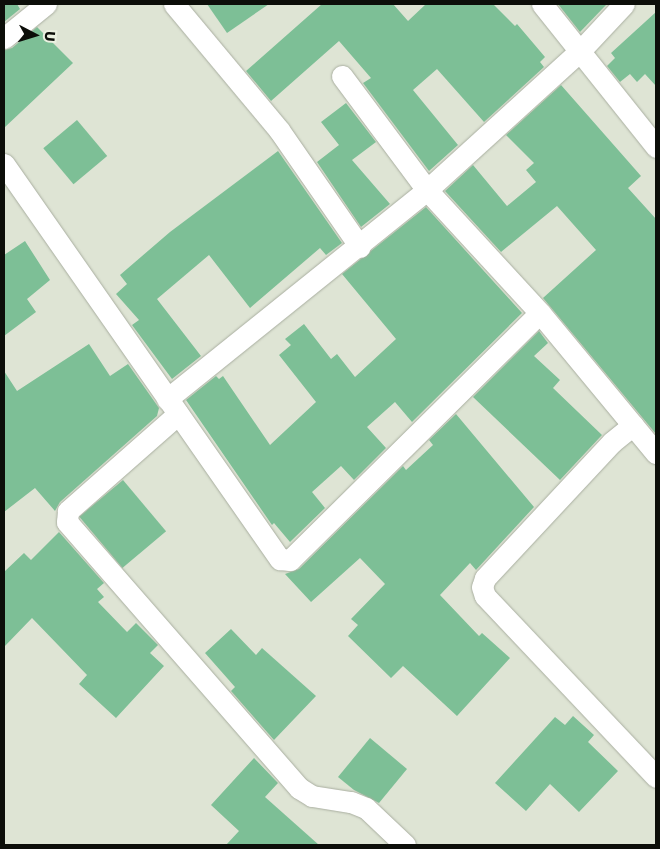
<!DOCTYPE html>
<html>
<head>
<meta charset="utf-8">
<style>
  body { margin:0 }
  #map { position:relative; width:660px; height:849px; overflow:hidden; background:#dee4d4; font-family:"Golos Text",sans-serif }
  div>[style] { position:absolute }
  .building>* { inset:0; background:#7dbf96; transform-origin:0 0 }
  .roads { filter:drop-shadow(0 0 1px #a9aea0) drop-shadow(0 0 1px #a9aea0) }
  .street>* { height:21px; margin:-10.5px; padding:0 10.5px; transform-origin:10.5px; border-radius:10.5px; background:#fff }
  span { translate:-50% -50%; white-space:nowrap; text-align:center; line-height:1.15; -webkit-text-stroke:4px #ebf1e1; paint-order:stroke }
  .frame { position:absolute; inset:0; border:5px solid #0c0e09; pointer-events:none }
  .north { position:absolute; left:10px; top:10px; width:50px; height:50px; -webkit-text-stroke:4px #ebf1e1; paint-order:stroke; rotate:95deg; font-size:14px; font-weight:700; line-height:20px; text-align:center; color:#0c0e09 }
  .north::after { content:''; display:block; margin:auto; width:18px; height:22px; background:#0c0e09; clip-path:polygon(50% 0,100% 100%,50% 72%,0 100%) }
</style>
</head>
<body>
<div id="map">
  <div class="building">
    <i style="clip-path:polygon(4px 4px,17px 4px,20px 9px,4px 22px)"></i>
    <i style="clip-path:polygon(207px 4px,269px 4px,227px 33px)"></i>
    <i style="clip-path:polygon(322px 4px,393px 4px,408px 21px,426px 4px,493px 4px,515px 26px,517px 24px,545px 57px,540px 62px,544px 67px,484px 122px,437px 69px,413px 90px,458px 145px,429px 171px,363px 83px,371px 78px,339px 41px,271px 101px,246px 71px)"></i>
    <i style="clip-path:polygon(558px 4px,607px 4px,580px 32px)"></i>
    <i style="clip-path:polygon(656px 12px,656px 86px,645px 74px,637px 82px,630px 74px,620px 82px,607px 66px,615px 58px,611px 53px)"></i>
    <i style="clip-path:polygon(37px 27px,73px 63px,4px 128px,4px 50px,12px 48px)"></i>
    <i style="clip-path:polygon(561px 85px,641px 176px,628px 188px,656px 219px,656px 434px,543px 298px,596px 250px,557px 206px,501px 252px,445px 191px,473px 165px,507px 206px,536px 182px,526px 170px,534px 163px,506px 135px)"></i>
    <i style="clip-path:polygon(346px 103px,376px 142px,352px 160px,390px 204px,361px 227px,317px 162px,339px 145px,321px 122px)"></i>
    <i style="left:77px;top:120px;width:47px;height:44px;rotate:50deg"></i>
    <i style="clip-path:polygon(278px 151px,342px 243px,326px 255px,320px 248px,250px 308px,209px 255px,157px 299px,201px 356px,172px 379px,132px 325px,139px 320px,116px 294px,127px 284px,120px 275px,170px 232px)"></i>
    <i style="clip-path:polygon(426px 207px,522px 313px,412px 422px,395px 402px,367px 427px,386px 448px,354px 480px,341px 466px,312px 492px,325px 508px,290px 542px,274px 523px,272px 525px,186px 400px,216px 376px,219px 379px,223px 376px,270px 445px,316px 402px,279px 355px,291px 345px,285px 339px,304px 324px,331px 359px,337px 354px,355px 377px,396px 339px,342px 274px)"></i>
    <i style="clip-path:polygon(25px 241px,50px 280px,27px 299px,36px 312px,4px 336px,4px 255px)"></i>
    <i style="clip-path:polygon(539px 331px,548px 343px,534px 356px,560px 380px,553px 388px,602px 435px,560px 480px,473px 397px)"></i>
    <i style="clip-path:polygon(89px 344px,110px 376px,128px 364px,159px 408px,157px 416px,60px 502px,55px 511px,35px 488px,4px 512px,4px 371px,17px 391px)"></i>
    <i style="clip-path:polygon(456px 414px,534px 507px,476px 570px,470px 563px,440px 595px,479px 636px,482px 633px,510px 658px,457px 716px,403px 666px,391px 678px,348px 636px,358px 625px,351px 619px,385px 584px,360px 558px,311px 602px,285px 574px,299px 569px,403px 466px,406px 470px,433px 445px,429px 440px)"></i>
    <i style="left:123px;top:480px;width:67px;height:57px;rotate:50deg"></i>
    <i style="clip-path:polygon(59px 532px,104px 583px,97px 589px,104px 597px,98px 602px,127px 632px,136px 623px,158px 645px,150px 653px,164px 666px,116px 718px,79px 684px,87px 675px,32px 618px,4px 647px,4px 572px,24px 553px,31px 560px)"></i>
    <i style="clip-path:polygon(231px 629px,256px 655px,262px 648px,316px 696px,274px 740px,231px 691px,235px 687px,205px 653px)"></i>
    <i style="clip-path:polygon(573px 716px,594px 735px,588px 742px,618px 771px,579px 812px,550px 784px,526px 811px,495px 783px,555px 717px,565px 725px)"></i>
    <i style="clip-path:polygon(370px 738px,407px 769px,379px 803px,354px 790px,338px 777px)"></i>
    <i style="clip-path:polygon(254px 758px,278px 783px,265px 797px,319px 845px,226px 845px,239px 831px,211px 805px)"></i>
  </div>
  <div class="roads">
    <div class="street">
      <i style="left:174px;top:4px;width:164px;rotate:50.2deg"></i>
      <i style="left:279px;top:130px;width:142px;rotate:55.3deg"></i>
      <i style="left:542px;top:4px;width:183px;rotate:51.4deg"></i>
      <i style="left:4px;top:38px;width:54px;rotate:-39deg"></i>
      <i style="left:342px;top:76px;width:142px;rotate:53.3deg"></i>
      <i style="left:427px;top:190px;width:167px;rotate:47.4deg"></i>
      <i style="left:540px;top:313px;width:182px;rotate:50.4deg"></i>
      <i style="left:4px;top:164px;width:482px;rotate:55.1deg"></i>
      <i style="left:280px;top:559px;width:10px;rotate:6deg"></i>
      <i style="left:290px;top:560px;width:351px;rotate:-44.7deg"></i>
      <i style="left:167px;top:399px;width:334px;rotate:-38.8deg"></i>
      <i style="left:427px;top:190px;width:207px;rotate:-42.3deg"></i>
      <i style="left:580px;top:51px;width:64px;rotate:-46.9deg"></i>
      <i style="left:178px;top:414px;width:147px;rotate:138.6deg"></i>
      <i style="left:68px;top:511px;width:11px;rotate:95deg"></i>
      <i style="left:67px;top:522px;width:353px;rotate:48.9deg"></i>
      <i style="left:299px;top:788px;width:15px;rotate:32deg"></i>
      <i style="left:312px;top:796px;width:39px;rotate:9deg"></i>
      <i style="left:351px;top:802px;width:16px;rotate:22deg"></i>
      <i style="left:366px;top:808px;width:54px;rotate:43.5deg"></i>
      <i style="left:633px;top:425px;width:27px;rotate:141deg"></i>
      <i style="left:612px;top:442px;width:186px;rotate:133deg"></i>
      <i style="left:485px;top:578px;width:9px;rotate:108deg"></i>
      <i style="left:482px;top:587px;width:9px;rotate:72deg"></i>
      <i style="left:485px;top:596px;width:249px;rotate:46.6deg"></i>
    </div>
  </div>
  <div class="frame"></div>
  <div class="north">U</div>
</div>
</body>
</html>
